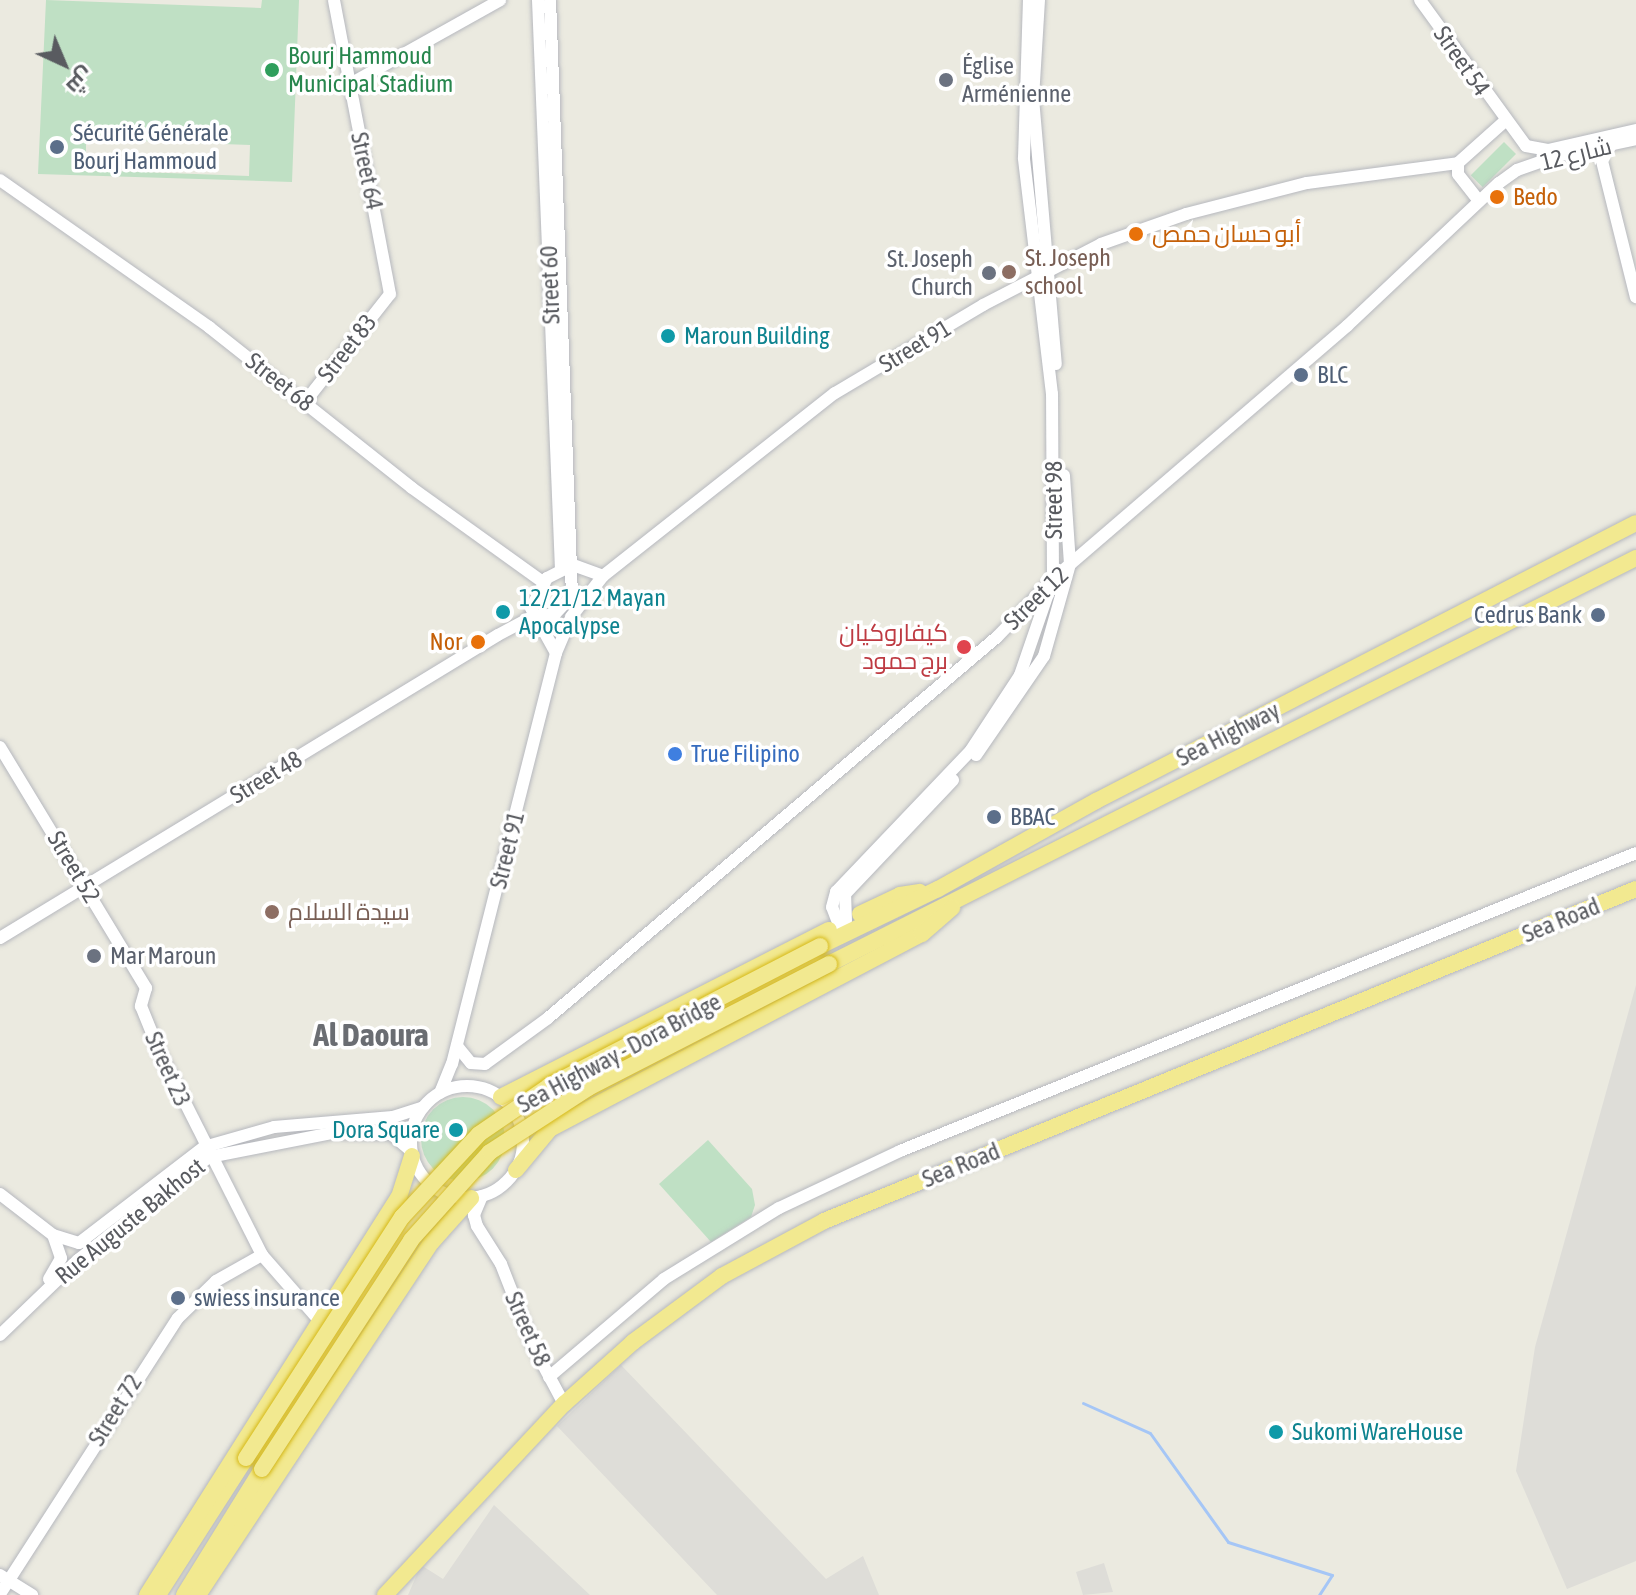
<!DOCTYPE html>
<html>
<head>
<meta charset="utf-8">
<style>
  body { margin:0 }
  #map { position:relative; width:1636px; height:1595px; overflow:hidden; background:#ebeae0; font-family:"Asap Condensed",Cairo,sans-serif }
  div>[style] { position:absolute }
  .industrial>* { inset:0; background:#deddd8 }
  .green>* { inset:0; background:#bfe0c4; transform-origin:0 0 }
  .round { border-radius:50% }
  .stream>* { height:3px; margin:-1.5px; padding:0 1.5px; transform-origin:1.5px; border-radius:1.5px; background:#a5c6f6 }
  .roads { filter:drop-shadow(0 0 2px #b6b8be) drop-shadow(0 0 2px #b6b8be) }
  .secondary>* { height:12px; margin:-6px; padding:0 6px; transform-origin:6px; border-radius:6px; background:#fff }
  .secondary>.ring { margin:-6px; padding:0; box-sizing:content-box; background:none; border:12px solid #fff; border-radius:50% }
  .highway>* { height:16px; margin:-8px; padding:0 8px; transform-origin:8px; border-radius:8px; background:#f2e990 }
  .bridges { filter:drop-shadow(0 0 2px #d6b915) drop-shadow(0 0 2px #d6b915) }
  .highway-bridge>* { height:16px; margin:-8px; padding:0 8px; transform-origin:8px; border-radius:8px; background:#f2e990 }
  .dots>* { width:22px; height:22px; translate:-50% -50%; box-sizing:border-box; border:4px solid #fff; border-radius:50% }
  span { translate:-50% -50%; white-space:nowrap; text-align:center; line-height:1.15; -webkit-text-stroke:7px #fff; paint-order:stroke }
  .leisure-label { font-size:24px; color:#27864d }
  .left { translate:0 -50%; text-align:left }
  .street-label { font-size:24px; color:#595b60 }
  .worship-label { font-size:24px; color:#5b616d }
  .right { translate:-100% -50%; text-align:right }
  .service-label { font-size:24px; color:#4e5e75 }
  .food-label { font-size:24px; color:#c56008 }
  .education-label { font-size:24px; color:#785e54 }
  .culture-label { font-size:24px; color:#0d838f }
  .health-label { font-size:24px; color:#be3a42 }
  .shop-label { font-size:24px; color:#366cbe }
  .district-label { font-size:32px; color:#6a6d72; font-weight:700 }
  .north { position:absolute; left:24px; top:24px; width:80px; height:80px; -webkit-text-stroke:6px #fff; paint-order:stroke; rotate:136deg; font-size:22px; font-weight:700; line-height:32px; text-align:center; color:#595b60 }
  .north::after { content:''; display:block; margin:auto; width:28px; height:36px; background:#595b60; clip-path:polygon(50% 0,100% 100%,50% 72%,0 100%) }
</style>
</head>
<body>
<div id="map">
  <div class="industrial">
    <i style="clip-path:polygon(1636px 985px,1636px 1561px,1567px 1589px,1516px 1471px,1535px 1347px)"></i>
    <i style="clip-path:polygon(621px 1365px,826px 1579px,863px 1556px,879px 1595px,717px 1595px,557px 1426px)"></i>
    <i style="clip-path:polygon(494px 1505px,590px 1595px,408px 1595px,421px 1565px,443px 1579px)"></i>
    <i style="clip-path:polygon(1104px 1563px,1113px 1592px,1083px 1595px,1076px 1572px)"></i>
  </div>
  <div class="green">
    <i style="clip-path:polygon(evenodd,46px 0,261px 8px,262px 0,299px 0,292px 182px,38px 174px,46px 0,86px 139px,250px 145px,249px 176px,86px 170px,86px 139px)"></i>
    <i style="left:1504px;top:142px;width:17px;height:47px;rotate:45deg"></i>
    <i class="round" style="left:421px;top:1097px;width:84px;height:84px"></i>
    <i style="clip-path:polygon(708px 1140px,752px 1189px,755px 1205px,751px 1217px,711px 1242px,659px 1184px)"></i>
  </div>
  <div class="stream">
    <i style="left:1083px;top:1403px;width:73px;rotate:24.1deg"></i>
    <i style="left:1150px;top:1433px;width:134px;rotate:54.4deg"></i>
    <i style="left:1228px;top:1542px;width:109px;rotate:17.6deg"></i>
    <i style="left:1332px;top:1575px;width:24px;rotate:123deg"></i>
  </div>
  <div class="roads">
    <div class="secondary">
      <i style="left:538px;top:0;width:571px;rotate:87.69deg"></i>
      <i style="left:1039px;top:0;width:98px;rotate:93.5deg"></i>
      <i style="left:1033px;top:98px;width:267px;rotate:85.1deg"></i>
      <i style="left:1420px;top:0;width:180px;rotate:54deg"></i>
      <i style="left:1526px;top:146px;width:22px;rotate:10deg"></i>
      <i style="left:1548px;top:150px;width:90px;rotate:-12.8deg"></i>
      <i style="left:350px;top:84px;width:172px;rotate:-29.2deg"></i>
      <i style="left:1597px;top:141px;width:161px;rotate:76deg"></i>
      <i style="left:0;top:180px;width:256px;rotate:35.1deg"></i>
      <i style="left:209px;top:327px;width:259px;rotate:38.4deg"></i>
      <i style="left:412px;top:488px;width:163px;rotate:35.7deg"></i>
      <i style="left:1479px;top:201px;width:34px;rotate:-128deg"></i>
      <i style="left:1458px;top:174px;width:11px;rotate:-90deg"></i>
      <i style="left:1458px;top:163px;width:63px;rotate:-41.8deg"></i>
      <i style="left:305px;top:402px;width:137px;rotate:-51.8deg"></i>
      <i style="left:390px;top:294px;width:299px;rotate:-100.8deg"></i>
      <i style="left:556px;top:653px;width:39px;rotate:-67deg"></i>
      <i style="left:571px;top:617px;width:52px;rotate:-52deg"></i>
      <i style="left:0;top:747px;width:282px;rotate:58.8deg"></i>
      <i style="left:146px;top:988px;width:19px;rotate:106deg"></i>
      <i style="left:141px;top:1006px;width:51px;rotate:68deg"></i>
      <i style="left:160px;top:1053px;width:226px;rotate:63.2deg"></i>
      <i style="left:262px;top:1255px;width:85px;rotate:48.8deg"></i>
      <i style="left:976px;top:755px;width:120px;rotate:-55.5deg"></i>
      <i style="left:1044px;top:656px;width:96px;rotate:-74.2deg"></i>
      <i style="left:1070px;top:564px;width:89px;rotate:-93.9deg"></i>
      <i style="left:846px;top:921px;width:27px;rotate:-92deg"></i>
      <i style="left:845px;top:894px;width:157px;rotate:-46.5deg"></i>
      <i style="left:839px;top:925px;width:19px;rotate:-111deg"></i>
      <i style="left:832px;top:907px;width:16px;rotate:-75deg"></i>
      <i style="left:836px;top:892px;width:196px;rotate:-46.4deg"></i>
      <i style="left:971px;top:750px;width:90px;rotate:-56.8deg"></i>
      <i style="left:1020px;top:675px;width:102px;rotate:-71deg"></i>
      <i style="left:1053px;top:579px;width:185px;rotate:-90.3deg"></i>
      <i style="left:1052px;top:394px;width:238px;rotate:-96.8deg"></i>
      <i style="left:1024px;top:158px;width:158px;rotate:-88.2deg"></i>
      <i style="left:0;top:938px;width:583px;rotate:-31.32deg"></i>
      <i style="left:498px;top:635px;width:38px;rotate:-28deg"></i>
      <i style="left:532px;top:617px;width:23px;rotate:-7deg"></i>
      <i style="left:555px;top:614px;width:25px;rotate:-47deg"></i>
      <i style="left:572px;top:596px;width:596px;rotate:-92.11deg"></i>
      <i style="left:457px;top:1046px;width:22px;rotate:51deg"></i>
      <i style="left:471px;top:1063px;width:14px;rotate:4deg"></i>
      <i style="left:485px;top:1064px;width:78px;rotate:-36.1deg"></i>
      <i style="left:548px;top:1018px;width:589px;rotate:-40.32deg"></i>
      <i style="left:997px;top:637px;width:81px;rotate:-46deg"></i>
      <i style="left:1053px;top:579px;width:388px;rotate:-40.7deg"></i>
      <i style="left:1347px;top:326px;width:209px;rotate:-43.3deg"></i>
      <i style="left:1499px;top:183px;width:22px;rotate:-36deg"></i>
      <i style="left:1517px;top:170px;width:42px;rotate:-19.3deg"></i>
      <i style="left:1557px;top:156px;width:81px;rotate:-12.1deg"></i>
      <i class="ring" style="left:411px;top:1086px;width:100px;height:100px"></i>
      <i style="left:440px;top:1093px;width:31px;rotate:-68deg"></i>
      <i style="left:452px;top:1064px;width:424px;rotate:-75.8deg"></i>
      <i style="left:556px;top:653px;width:51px;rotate:-119.1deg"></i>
      <i style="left:531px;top:608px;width:34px;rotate:-62deg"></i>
      <i style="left:547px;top:578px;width:29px;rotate:-27deg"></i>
      <i style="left:573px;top:565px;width:32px;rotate:20deg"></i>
      <i style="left:603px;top:576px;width:295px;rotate:-38.3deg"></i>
      <i style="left:835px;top:393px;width:172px;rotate:-30.7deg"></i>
      <i style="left:983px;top:305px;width:133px;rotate:-27.3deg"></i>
      <i style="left:1101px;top:244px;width:90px;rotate:-19.4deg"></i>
      <i style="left:1186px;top:214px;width:125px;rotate:-14.4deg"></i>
      <i style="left:1307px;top:183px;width:152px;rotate:-7.5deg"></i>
      <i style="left:0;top:1194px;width:67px;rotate:37.7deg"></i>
      <i style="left:53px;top:1235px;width:27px;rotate:17deg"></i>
      <i style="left:79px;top:1243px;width:158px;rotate:-37.5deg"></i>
      <i style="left:204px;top:1147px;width:73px;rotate:-15.9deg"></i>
      <i style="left:274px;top:1127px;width:119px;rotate:-4.8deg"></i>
      <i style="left:393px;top:1117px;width:32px;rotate:-18deg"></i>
      <i style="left:482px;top:1196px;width:21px;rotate:113deg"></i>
      <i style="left:474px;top:1215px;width:11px;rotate:75deg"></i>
      <i style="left:477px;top:1226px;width:45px;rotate:57.7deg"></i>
      <i style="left:501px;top:1264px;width:90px;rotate:68.6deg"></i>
      <i style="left:534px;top:1348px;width:64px;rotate:61.8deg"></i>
      <i style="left:49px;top:1279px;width:24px;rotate:-60deg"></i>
      <i style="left:61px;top:1258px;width:24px;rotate:-109deg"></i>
      <i style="left:0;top:1335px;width:108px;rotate:-43.9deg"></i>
      <i style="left:78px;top:1260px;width:167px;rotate:-38.2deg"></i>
      <i style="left:209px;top:1157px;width:126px;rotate:-11deg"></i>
      <i style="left:333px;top:1133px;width:58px;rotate:1deg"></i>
      <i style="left:391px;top:1134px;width:26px;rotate:40deg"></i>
      <i style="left:549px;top:1377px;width:151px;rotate:-40.4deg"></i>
      <i style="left:664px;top:1279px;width:135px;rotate:-31.7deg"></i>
      <i style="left:779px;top:1208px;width:134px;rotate:-25.2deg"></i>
      <i style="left:900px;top:1151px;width:794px;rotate:-22.04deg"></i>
      <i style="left:0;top:1575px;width:38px;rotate:32deg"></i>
      <i style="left:0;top:1594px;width:328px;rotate:-57.2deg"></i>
      <i style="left:178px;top:1318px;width:53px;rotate:-44.2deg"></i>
      <i style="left:216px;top:1281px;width:53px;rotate:-29.5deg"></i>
    </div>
    <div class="highway">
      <i style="left:860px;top:914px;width:44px;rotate:-25.4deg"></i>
      <i style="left:900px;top:895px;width:20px;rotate:-9deg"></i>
      <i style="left:820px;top:946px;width:131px;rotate:-25.8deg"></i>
      <i style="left:938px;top:889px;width:181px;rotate:-29.1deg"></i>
      <i style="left:1096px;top:801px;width:607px;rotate:-27.24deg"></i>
      <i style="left:829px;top:964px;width:903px;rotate:-26.71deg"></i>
      <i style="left:501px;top:1097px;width:368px;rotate:-27deg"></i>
      <i style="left:516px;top:1170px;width:53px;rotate:-50.3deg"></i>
      <i style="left:550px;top:1129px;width:420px;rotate:-27.7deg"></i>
      <i style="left:922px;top:934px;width:40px;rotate:-41deg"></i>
      <i style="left:160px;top:1592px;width:159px;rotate:-57.3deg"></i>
      <i style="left:147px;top:1595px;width:471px;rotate:-57.7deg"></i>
      <i style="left:399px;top:1197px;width:43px;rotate:-72.4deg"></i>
      <i style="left:184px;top:1595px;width:148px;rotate:-58.2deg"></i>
      <i style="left:198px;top:1595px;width:424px;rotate:-56.5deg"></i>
      <i style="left:432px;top:1242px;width:59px;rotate:-48.4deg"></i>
      <i style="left:385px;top:1595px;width:262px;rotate:-46.9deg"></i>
      <i style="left:564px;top:1404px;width:93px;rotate:-41.9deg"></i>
      <i style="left:633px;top:1342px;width:111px;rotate:-36.6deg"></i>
      <i style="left:722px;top:1276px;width:116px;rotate:-28.3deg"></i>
      <i style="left:824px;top:1221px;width:877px;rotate:-22.24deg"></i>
    </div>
  </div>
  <div class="bridges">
    <div class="highway-bridge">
      <i style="left:246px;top:1458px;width:287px;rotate:-57.1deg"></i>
      <i style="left:402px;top:1217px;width:113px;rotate:-47.1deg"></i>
      <i style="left:479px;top:1134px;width:85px;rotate:-34.4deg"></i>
      <i style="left:549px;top:1086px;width:305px;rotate:-27.3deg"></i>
      <i style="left:262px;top:1469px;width:273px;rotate:-56.9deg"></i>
      <i style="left:411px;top:1240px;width:118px;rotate:-48.1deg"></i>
      <i style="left:490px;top:1152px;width:117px;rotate:-33.1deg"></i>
      <i style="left:588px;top:1088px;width:271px;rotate:-27.2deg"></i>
    </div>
  </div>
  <div class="dots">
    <i style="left:272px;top:70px;background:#2e9e5b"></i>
    <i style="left:946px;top:80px;background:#6b7280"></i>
    <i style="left:57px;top:147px;background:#5c6f8a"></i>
    <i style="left:1497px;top:197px;background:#e8710a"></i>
    <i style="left:1136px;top:234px;background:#e8710a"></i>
    <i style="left:1009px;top:272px;background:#8d6e63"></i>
    <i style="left:989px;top:273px;background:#6b7280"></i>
    <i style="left:668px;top:336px;background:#0f9aa8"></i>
    <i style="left:1301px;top:375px;background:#5c6f8a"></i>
    <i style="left:503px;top:612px;background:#0f9aa8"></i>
    <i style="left:1598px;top:615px;background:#5c6f8a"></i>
    <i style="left:478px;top:642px;background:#e8710a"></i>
    <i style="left:964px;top:647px;background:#e0444e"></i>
    <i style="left:675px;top:754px;background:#3f7fe0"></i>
    <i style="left:994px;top:817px;background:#5c6f8a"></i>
    <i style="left:272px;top:912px;background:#8d6e63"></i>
    <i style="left:94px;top:956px;background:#6b7280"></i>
    <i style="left:456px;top:1130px;background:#0f9aa8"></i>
    <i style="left:178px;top:1298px;background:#5c6f8a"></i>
    <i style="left:1276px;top:1432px;background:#0f9aa8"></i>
  </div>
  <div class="leisure-label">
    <span class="left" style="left:288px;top:70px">Bourj Hammoud<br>Municipal Stadium</span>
  </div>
  <div class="street-label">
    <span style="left:1462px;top:61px;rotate:55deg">Street 54</span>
    <span style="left:1576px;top:154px;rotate:-14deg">شارع 12</span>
    <span style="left:367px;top:171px;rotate:78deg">Street 64</span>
    <span style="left:550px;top:285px;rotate:-92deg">Street 60</span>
    <span style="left:915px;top:346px;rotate:-31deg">Street 91</span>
    <span style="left:347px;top:348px;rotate:-52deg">Street 83</span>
    <span style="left:280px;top:382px;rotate:38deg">Street 68</span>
    <span style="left:1054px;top:500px;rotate:-90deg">Street 98</span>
    <span style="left:1036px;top:598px;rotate:-44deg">Street 12</span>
    <span style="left:1228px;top:734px;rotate:-27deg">Sea Highway</span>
    <span style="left:266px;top:777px;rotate:-31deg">Street 48</span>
    <span style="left:507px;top:850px;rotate:-76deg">Street 91</span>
    <span style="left:74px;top:867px;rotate:59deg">Street 52</span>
    <span style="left:1561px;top:920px;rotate:-22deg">Sea Road</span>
    <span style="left:619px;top:1053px;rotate:-28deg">Sea Highway - Dora Bridge</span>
    <span style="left:168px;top:1069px;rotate:66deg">Street 23</span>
    <span style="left:961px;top:1165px;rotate:-22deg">Sea Road</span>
    <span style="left:130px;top:1221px;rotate:-39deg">Rue Auguste Bakhost</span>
    <span style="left:528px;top:1329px;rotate:66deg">Street 58</span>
    <span style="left:115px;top:1410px;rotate:-58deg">Street 72</span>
  </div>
  <div class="worship-label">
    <span class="left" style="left:962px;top:80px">Église<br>Arménienne</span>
    <span class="right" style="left:973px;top:273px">St. Joseph<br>Church</span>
    <span class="left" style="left:110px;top:956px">Mar Maroun</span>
  </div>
  <div class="service-label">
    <span class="left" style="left:73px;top:147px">Sécurité Générale<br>Bourj Hammoud</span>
    <span class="left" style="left:1317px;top:375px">BLC</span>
    <span class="right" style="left:1582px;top:615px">Cedrus Bank</span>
    <span class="left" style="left:1010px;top:817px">BBAC</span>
    <span class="left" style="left:194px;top:1298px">swiess insurance</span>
  </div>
  <div class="food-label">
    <span class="left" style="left:1513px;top:197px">Bedo</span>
    <span class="left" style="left:1152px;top:234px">أبو حسان حمص</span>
    <span class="right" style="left:462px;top:642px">Nor</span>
  </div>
  <div class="education-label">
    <span class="left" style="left:1025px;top:272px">St. Joseph<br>school</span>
    <span class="left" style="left:288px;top:912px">سيدة السلام</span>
  </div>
  <div class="culture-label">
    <span class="left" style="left:684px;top:336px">Maroun Building</span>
    <span class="left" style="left:519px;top:612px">12/21/12 Mayan<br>Apocalypse</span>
    <span class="right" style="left:440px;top:1130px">Dora Square</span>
    <span class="left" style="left:1292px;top:1432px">Sukomi WareHouse</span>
  </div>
  <div class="health-label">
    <span class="right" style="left:948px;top:647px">كيفاروكيان<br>برج حمود</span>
  </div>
  <div class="shop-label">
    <span class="left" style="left:691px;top:754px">True Filipino</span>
  </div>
  <div class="district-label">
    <span style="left:371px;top:1035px">Al Daoura</span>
  </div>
  <div class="north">ش</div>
</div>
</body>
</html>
